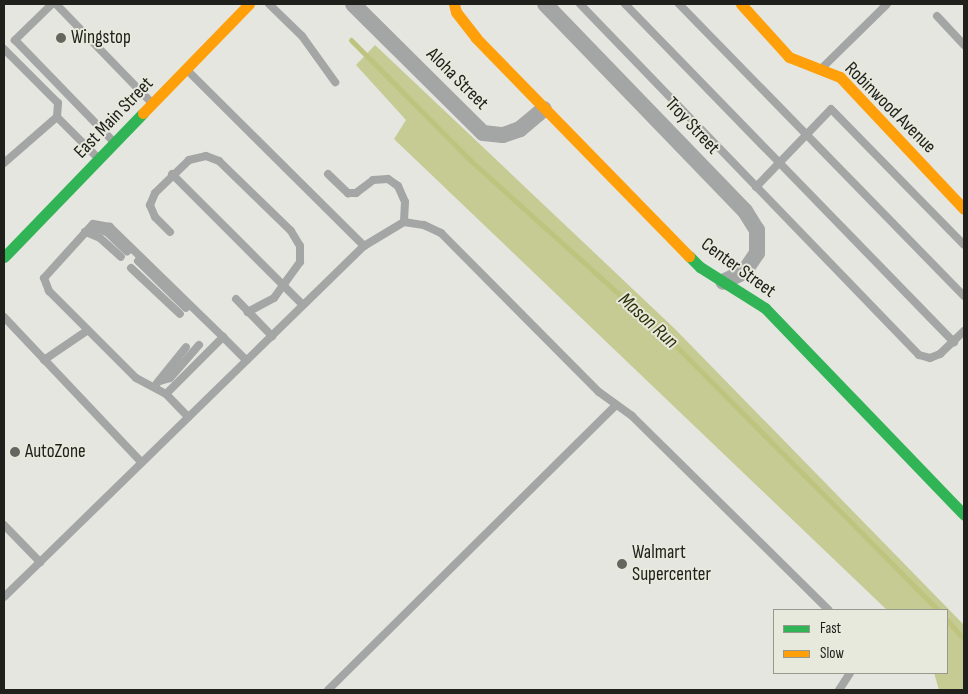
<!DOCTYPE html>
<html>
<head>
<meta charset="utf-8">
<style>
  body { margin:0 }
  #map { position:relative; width:968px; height:694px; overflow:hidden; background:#e5e6df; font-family:"Sofia Sans Condensed",sans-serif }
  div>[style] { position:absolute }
  .forest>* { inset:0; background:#c6ca93 }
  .stream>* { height:5px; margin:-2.5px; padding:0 2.5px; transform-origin:2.5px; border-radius:2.5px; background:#bec37e }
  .lane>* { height:8px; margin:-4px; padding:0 4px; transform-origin:4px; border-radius:4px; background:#a4a5a5 }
  .street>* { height:16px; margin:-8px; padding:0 8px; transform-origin:8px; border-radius:8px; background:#a4a5a5 }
  .fast>* { height:11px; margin:-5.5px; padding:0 5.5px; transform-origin:5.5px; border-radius:5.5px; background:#30b455 }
  .slow>* { height:11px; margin:-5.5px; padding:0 5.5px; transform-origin:5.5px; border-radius:5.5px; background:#ff9f0a }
  .dots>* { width:14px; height:14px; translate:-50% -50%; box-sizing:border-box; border:2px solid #e7e9dc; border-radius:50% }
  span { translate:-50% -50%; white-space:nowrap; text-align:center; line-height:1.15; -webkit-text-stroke:4px #e7e9dc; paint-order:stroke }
  .poi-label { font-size:19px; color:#20211c }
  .left { translate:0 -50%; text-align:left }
  .street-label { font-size:19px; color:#20211c }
  .water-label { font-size:20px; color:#2f3107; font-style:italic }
  .frame { position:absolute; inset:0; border:5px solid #20211c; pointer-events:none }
  .legend { position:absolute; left:773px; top:609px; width:175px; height:65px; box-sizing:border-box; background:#e7e9dc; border:1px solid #97998f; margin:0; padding:6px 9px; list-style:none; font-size:15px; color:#20211c }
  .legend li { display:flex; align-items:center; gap:10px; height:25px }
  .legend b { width:25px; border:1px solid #97998f }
</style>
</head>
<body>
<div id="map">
  <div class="forest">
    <i style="clip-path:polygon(375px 45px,675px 329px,964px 625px,964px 690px,939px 690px,934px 673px,947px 673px,947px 610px,887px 610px,394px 139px,406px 120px,356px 65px)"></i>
  </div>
  <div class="stream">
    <i style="left:351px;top:40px;width:169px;rotate:45.2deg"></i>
    <i style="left:470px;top:160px;width:272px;rotate:42deg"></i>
    <i style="left:672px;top:342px;width:378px;rotate:45.2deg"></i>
    <i style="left:947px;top:620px;width:25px;rotate:48deg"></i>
  </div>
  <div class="lane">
    <i style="left:52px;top:4px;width:52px;rotate:135.8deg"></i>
    <i style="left:15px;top:40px;width:141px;rotate:45.9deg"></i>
    <i style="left:56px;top:4px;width:136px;rotate:45.9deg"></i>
    <i style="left:269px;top:4px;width:46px;rotate:44.1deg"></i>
    <i style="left:302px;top:36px;width:57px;rotate:54.3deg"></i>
    <i style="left:580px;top:4px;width:488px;rotate:46deg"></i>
    <i style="left:919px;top:355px;width:11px;rotate:15deg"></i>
    <i style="left:930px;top:358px;width:11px;rotate:-22deg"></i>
    <i style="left:940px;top:354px;width:33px;rotate:-44deg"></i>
    <i style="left:625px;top:4px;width:472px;rotate:45.8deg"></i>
    <i style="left:679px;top:4px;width:408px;rotate:45.7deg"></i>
    <i style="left:937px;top:16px;width:40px;rotate:47deg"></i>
    <i style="left:4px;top:49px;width:76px;rotate:45deg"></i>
    <i style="left:58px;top:103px;width:14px;rotate:94deg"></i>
    <i style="left:57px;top:117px;width:57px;rotate:45deg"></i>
    <i style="left:824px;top:66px;width:88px;rotate:-44.5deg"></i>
    <i style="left:189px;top:72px;width:247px;rotate:44.8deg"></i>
    <i style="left:364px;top:246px;width:47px;rotate:-31deg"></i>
    <i style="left:404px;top:222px;width:20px;rotate:9deg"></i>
    <i style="left:424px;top:225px;width:19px;rotate:25deg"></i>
    <i style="left:441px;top:233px;width:224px;rotate:45.2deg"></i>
    <i style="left:599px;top:392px;width:41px;rotate:36deg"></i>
    <i style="left:632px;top:416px;width:276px;rotate:44.6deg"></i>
    <i style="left:4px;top:163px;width:70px;rotate:-41deg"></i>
    <i style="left:172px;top:174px;width:185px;rotate:45deg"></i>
    <i style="left:328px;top:174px;width:28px;rotate:44deg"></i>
    <i style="left:348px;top:193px;width:8px"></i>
    <i style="left:356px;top:193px;width:21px;rotate:-37deg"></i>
    <i style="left:373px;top:180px;width:15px;rotate:-4deg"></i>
    <i style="left:388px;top:179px;width:12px;rotate:35deg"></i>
    <i style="left:398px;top:186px;width:17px;rotate:66deg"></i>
    <i style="left:405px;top:202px;width:20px;rotate:93deg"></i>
    <i style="left:756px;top:187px;width:108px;rotate:-46.1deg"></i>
    <i style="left:831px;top:109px;width:190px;rotate:45.6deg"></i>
    <i style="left:85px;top:232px;width:14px;rotate:-12deg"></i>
    <i style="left:99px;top:229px;width:9px;rotate:21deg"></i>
    <i style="left:107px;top:232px;width:28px;rotate:44deg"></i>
    <i style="left:86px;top:232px;width:15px;rotate:23deg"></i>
    <i style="left:100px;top:238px;width:28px;rotate:42deg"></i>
    <i style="left:170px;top:232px;width:21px;rotate:-135deg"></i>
    <i style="left:155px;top:217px;width:13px;rotate:-113deg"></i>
    <i style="left:150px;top:205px;width:13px;rotate:-67deg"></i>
    <i style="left:155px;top:193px;width:47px;rotate:-44.1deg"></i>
    <i style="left:189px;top:160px;width:17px;rotate:-13deg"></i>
    <i style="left:206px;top:156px;width:14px;rotate:21deg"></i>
    <i style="left:219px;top:161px;width:100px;rotate:44.2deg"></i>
    <i style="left:291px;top:231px;width:17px;rotate:59deg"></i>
    <i style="left:300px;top:246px;width:16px;rotate:90deg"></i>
    <i style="left:300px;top:262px;width:44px;rotate:125.8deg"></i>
    <i style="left:274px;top:298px;width:30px;rotate:152deg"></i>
    <i style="left:138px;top:261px;width:67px;rotate:44.4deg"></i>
    <i style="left:131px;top:268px;width:67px;rotate:43.2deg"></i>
    <i style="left:236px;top:299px;width:52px;rotate:45.8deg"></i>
    <i style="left:4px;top:317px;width:199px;rotate:46.6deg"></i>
    <i style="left:223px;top:337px;width:33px;rotate:45deg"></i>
    <i style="left:44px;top:360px;width:53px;rotate:-34.3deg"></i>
    <i style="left:160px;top:381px;width:10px;rotate:-17deg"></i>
    <i style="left:170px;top:378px;width:44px;rotate:-48.7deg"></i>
    <i style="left:157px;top:383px;width:46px;rotate:-51.1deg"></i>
    <i style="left:166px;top:394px;width:81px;rotate:-45deg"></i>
    <i style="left:223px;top:337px;width:158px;rotate:-135.8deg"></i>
    <i style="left:110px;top:227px;width:17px;rotate:-170deg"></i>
    <i style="left:93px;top:224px;width:73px;rotate:132.2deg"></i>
    <i style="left:44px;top:278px;width:14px;rotate:69deg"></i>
    <i style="left:49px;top:291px;width:123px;rotate:45deg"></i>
    <i style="left:136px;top:378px;width:34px;rotate:28deg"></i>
    <i style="left:166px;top:394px;width:32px;rotate:46deg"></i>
    <i style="left:4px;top:525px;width:52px;rotate:45.8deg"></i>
    <i style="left:40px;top:562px;width:50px;rotate:135.8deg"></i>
    <i style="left:40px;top:562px;width:453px;rotate:-44.3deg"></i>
    <i style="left:328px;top:690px;width:404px;rotate:-44.7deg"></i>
    <i style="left:839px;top:690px;width:20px;rotate:-57deg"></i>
  </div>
  <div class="street">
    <i style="left:353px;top:4px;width:183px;rotate:44.8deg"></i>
    <i style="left:483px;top:133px;width:20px;rotate:6deg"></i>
    <i style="left:503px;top:135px;width:18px;rotate:-19deg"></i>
    <i style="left:520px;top:129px;width:31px;rotate:-40deg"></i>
    <i style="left:545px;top:4px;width:288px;rotate:46deg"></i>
    <i style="left:745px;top:211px;width:22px;rotate:58deg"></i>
    <i style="left:757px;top:230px;width:23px;rotate:90deg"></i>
    <i style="left:757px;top:253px;width:23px;rotate:124deg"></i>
    <i style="left:744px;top:272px;width:23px;rotate:155deg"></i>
  </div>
  <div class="fast">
    <i style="left:689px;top:256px;width:16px;rotate:45deg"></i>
    <i style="left:700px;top:267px;width:77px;rotate:32.2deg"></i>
    <i style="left:765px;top:308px;width:287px;rotate:46.1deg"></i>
    <i style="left:4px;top:257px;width:200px;rotate:-46deg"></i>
  </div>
  <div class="slow">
    <i style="left:454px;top:4px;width:8px;rotate:76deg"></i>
    <i style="left:456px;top:12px;width:33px;rotate:52deg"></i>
    <i style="left:476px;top:38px;width:305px;rotate:45.7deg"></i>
    <i style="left:741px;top:4px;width:72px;rotate:47.8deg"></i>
    <i style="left:789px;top:57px;width:55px;rotate:21.4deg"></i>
    <i style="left:840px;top:77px;width:181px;rotate:46.8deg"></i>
    <i style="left:143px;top:113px;width:152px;rotate:-45.8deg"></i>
  </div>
  <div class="dots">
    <i style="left:61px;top:38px;background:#656660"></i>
    <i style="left:15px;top:452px;background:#656660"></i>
    <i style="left:622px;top:564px;background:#656660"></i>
  </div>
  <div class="poi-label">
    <span class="left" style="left:71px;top:38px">Wingstop</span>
    <span class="left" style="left:25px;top:452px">AutoZone</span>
    <span class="left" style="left:632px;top:564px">Walmart<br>Supercenter</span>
  </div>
  <div class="street-label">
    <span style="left:457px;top:79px;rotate:45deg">Aloha Street</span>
    <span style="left:890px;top:108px;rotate:45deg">Robinwood Avenue</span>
    <span style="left:114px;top:118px;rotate:-46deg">East Main Street</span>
    <span style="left:692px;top:126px;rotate:47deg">Troy Street</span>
    <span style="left:738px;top:268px;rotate:36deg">Center Street</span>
  </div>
  <div class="water-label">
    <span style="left:648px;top:321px;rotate:42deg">Mason Run</span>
  </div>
  <div class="frame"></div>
  <ul class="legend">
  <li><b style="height:6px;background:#30b455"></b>Fast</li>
  <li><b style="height:6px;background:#ff9f0a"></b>Slow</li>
  </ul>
</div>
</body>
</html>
